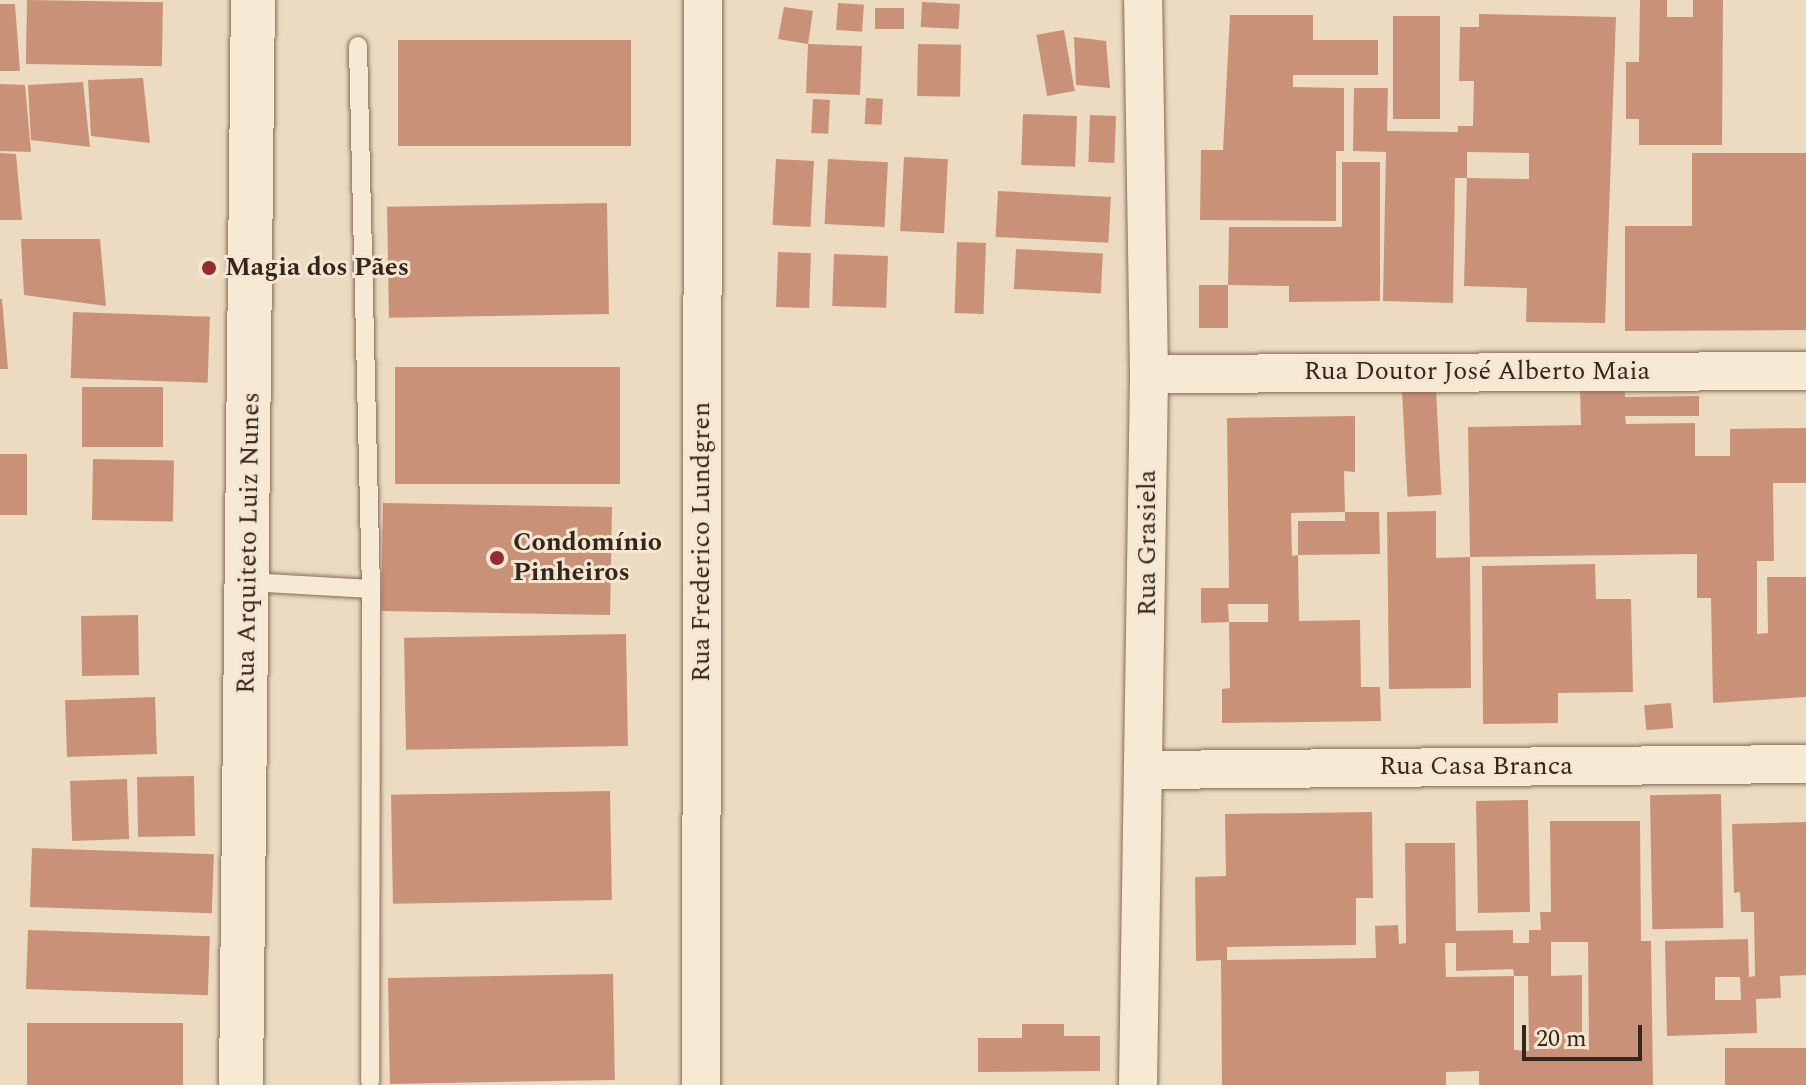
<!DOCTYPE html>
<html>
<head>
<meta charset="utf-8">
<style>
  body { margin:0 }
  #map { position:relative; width:1806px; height:1085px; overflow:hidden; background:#ecdbc1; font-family:Spectral,serif }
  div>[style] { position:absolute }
  .building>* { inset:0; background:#c99278; transform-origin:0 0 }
  .roads { filter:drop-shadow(0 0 2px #856d59) drop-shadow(0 0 2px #856d59) }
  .service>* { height:18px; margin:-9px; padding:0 9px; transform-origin:9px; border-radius:9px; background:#f7ead4 }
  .minor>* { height:38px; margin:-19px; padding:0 19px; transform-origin:19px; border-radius:19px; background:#f7ead4 }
  .secondary>* { height:44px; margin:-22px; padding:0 22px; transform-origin:22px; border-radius:22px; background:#f7ead4 }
  .dots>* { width:22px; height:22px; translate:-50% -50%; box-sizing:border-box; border:4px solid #f4e6d0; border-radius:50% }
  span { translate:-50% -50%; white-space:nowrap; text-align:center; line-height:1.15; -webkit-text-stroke:6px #f4e6d0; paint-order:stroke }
  .poi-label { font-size:26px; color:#35261d; font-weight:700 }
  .left { translate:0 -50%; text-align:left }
  .street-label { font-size:26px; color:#35261d }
  .scale { position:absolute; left:1522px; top:1025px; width:120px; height:36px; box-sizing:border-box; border:4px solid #35261d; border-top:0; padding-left:10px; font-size:24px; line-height:28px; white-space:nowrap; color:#35261d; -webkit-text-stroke:6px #f4e6d0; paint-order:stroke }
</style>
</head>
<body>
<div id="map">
  <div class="building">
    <i style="left:27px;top:0;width:136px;height:64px;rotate:1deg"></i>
    <i style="clip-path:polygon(1640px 0,1667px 0,1667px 17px,1693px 17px,1693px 0,1723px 0,1722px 145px,1639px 145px,1639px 119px,1626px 119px,1626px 62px,1639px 62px)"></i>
    <i style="left:922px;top:2px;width:38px;height:25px;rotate:3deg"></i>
    <i style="left:838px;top:3px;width:26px;height:27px;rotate:4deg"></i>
    <i style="clip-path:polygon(0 4px,15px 4px,20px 71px,0 71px)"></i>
    <i style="clip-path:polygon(784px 7px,813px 11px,808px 44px,862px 46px,860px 95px,806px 93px,808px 44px,778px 39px)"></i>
    <i style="left:875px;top:8px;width:29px;height:21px"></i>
    <i style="clip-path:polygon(evenodd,1479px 14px,1616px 17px,1605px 323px,1526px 322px,1527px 288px,1464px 286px,1467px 178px,1455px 178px,1453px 303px,1383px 301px,1386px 152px,1353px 151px,1354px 88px,1388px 88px,1387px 131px,1458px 132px,1458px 126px,1473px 126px,1474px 81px,1459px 81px,1460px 27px,1479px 27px,1479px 14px,1467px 152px,1529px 153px,1529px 179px,1467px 178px,1467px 152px)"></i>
    <i style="clip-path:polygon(1230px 15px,1313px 15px,1313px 40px,1378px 40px,1378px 75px,1293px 75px,1293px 87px,1344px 88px,1344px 151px,1336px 151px,1336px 221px,1200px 220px,1201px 150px,1223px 150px)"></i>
    <i style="left:1393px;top:16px;width:47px;height:103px"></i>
    <i style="left:1064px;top:30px;width:62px;height:28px;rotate:80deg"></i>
    <i style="clip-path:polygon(1074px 37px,1106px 41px,1110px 88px,1076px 85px)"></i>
    <i style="left:398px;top:40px;width:233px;height:106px"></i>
    <i style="left:918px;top:44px;width:43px;height:52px;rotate:1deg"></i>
    <i style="clip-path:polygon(143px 78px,150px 143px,91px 136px,88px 80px)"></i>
    <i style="clip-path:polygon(83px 82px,90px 147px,31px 140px,28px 85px)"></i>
    <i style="clip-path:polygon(0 84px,25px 85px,31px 152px,0 151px)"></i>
    <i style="left:866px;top:98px;width:17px;height:26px;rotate:3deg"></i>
    <i style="left:813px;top:99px;width:17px;height:34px;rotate:3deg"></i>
    <i style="left:1023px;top:114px;width:54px;height:51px;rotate:2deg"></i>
    <i style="left:1090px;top:115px;width:26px;height:47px;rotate:2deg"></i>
    <i style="clip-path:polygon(0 153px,16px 154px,22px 220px,0 220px)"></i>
    <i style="clip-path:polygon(1692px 153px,1806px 153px,1806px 330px,1625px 331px,1625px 226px,1692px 226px)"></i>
    <i style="left:904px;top:157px;width:44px;height:74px;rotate:3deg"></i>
    <i style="left:776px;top:159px;width:38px;height:66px;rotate:3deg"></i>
    <i style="left:828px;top:159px;width:60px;height:65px;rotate:3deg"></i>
    <i style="clip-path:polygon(1342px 162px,1380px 162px,1380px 301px,1289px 302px,1289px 286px,1228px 285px,1229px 227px,1342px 227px)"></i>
    <i style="left:998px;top:191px;width:113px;height:46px;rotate:3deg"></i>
    <i style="left:607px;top:203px;width:111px;height:220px;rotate:89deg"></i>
    <i style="clip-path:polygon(21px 239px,100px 239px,106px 306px,24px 295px)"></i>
    <i style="left:957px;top:242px;width:29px;height:71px;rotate:2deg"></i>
    <i style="left:1016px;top:249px;width:87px;height:40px;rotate:3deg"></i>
    <i style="left:778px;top:252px;width:33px;height:55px;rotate:2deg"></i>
    <i style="left:834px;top:254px;width:54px;height:52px;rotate:2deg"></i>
    <i style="left:1199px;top:285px;width:29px;height:43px"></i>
    <i style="clip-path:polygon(0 299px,2px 299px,8px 369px,0 369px)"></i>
    <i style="left:73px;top:312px;width:137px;height:66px;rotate:2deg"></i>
    <i style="left:395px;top:367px;width:225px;height:117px"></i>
    <i style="left:82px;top:387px;width:81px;height:60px"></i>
    <i style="clip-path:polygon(1625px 387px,1625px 397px,1699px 396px,1699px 416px,1625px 416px,1626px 424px,1695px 423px,1695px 456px,1730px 456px,1730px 429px,1806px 428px,1806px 483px,1773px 483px,1774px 561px,1757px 561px,1757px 634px,1768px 633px,1767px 577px,1806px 577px,1806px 697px,1713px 703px,1711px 598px,1697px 598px,1697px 554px,1470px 557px,1471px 688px,1389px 689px,1387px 512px,1436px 511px,1436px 558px,1470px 557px,1468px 427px,1581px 425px,1580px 388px)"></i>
    <i style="left:1436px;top:390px;width:105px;height:34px;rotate:87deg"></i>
    <i style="clip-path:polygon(1355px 416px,1355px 472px,1344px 471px,1345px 512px,1379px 512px,1380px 554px,1298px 555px,1298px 521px,1345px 521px,1345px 512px,1291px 513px,1292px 556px,1298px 555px,1299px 621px,1360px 620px,1361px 687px,1380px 687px,1381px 721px,1222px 723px,1222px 689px,1230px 688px,1229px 622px,1268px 622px,1268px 604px,1228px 604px,1229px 622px,1201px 623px,1201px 588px,1229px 588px,1227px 418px)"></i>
    <i style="left:0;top:454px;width:27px;height:61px"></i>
    <i style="left:93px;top:459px;width:81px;height:61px;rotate:1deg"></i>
    <i style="left:383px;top:503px;width:229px;height:108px;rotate:1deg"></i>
    <i style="clip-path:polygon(1595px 564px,1596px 599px,1631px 599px,1633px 692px,1558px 693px,1558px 723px,1483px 724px,1482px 566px)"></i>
    <i style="left:138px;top:615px;width:60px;height:57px;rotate:89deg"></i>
    <i style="left:626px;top:634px;width:112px;height:222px;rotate:89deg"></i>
    <i style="left:155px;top:697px;width:57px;height:90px;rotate:88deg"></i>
    <i style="left:1671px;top:703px;width:25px;height:27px;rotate:85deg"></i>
    <i style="left:194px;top:776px;width:60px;height:57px;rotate:89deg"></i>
    <i style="left:127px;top:779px;width:60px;height:57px;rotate:88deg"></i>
    <i style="left:610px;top:791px;width:109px;height:219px;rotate:89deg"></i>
    <i style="left:1721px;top:794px;width:134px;height:71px;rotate:89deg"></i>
    <i style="left:1528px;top:800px;width:112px;height:52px;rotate:89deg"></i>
    <i style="clip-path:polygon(evenodd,1372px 812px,1373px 898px,1356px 898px,1356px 945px,1227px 947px,1227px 960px,1376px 958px,1375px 926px,1398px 925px,1399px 944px,1406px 943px,1405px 843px,1455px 843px,1456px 931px,1513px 930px,1513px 943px,1529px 943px,1529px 930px,1541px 930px,1540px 912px,1551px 912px,1550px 821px,1640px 821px,1641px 941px,1651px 941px,1653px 1085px,1479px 1085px,1479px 1071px,1446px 1072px,1446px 1085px,1222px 1085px,1221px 960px,1196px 961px,1195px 877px,1226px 876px,1225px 814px,1372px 812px,1551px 942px,1588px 942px,1589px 1050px,1582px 1049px,1582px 975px,1551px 976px,1551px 942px,1372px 812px,1445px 943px,1456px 943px,1456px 971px,1513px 969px,1514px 976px,1528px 976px,1529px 1051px,1514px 1050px,1514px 976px,1446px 977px,1445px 943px)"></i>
    <i style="clip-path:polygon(evenodd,1806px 822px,1806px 975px,1780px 976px,1781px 998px,1756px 999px,1757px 1033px,1667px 1036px,1665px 941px,1748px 939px,1749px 977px,1755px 976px,1754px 912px,1741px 912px,1740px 892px,1734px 893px,1732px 824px,1806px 822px,1715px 977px,1740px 977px,1741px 1000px,1715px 1000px,1715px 977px)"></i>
    <i style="left:32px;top:848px;width:182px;height:59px;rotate:2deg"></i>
    <i style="left:28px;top:930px;width:182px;height:59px;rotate:2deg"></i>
    <i style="left:613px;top:974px;width:106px;height:225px;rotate:89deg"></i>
    <i style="left:27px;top:1023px;width:156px;height:62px"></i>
    <i style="clip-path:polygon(1022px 1024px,1064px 1024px,1064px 1036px,1100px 1036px,1100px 1071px,978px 1072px,978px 1038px,1022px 1038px)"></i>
    <i style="left:1806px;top:1048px;width:37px;height:81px;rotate:90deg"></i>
  </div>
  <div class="roads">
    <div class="service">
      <i style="left:358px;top:46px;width:543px;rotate:88.63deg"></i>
      <i style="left:249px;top:582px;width:122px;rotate:3.3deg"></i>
      <i style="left:371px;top:589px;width:492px;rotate:90.1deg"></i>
    </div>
    <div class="minor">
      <i style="left:1149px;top:374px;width:657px;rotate:-0.26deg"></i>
      <i style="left:1146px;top:770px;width:660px;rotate:-0.52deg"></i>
      <i style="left:701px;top:1085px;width:1085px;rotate:-89.89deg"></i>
      <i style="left:1138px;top:1085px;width:711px;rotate:-89.11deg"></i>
      <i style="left:1149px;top:374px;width:374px;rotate:-90.9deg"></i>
    </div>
    <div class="secondary">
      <i style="left:241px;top:1085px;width:1085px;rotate:-89.37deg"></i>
    </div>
  </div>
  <div class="dots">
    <i style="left:209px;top:268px;background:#922b35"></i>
    <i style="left:497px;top:558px;background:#922b35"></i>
  </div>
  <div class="poi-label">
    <span class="left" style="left:225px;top:268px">Magia dos Pães</span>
    <span class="left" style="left:513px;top:558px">Condomínio<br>Pinheiros</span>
  </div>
  <div class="street-label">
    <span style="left:1477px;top:372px">Rua Doutor José Alberto Maia</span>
    <span style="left:702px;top:542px;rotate:-90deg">Rua Frederico Lundgren</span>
    <span style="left:249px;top:543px;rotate:-89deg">Rua Arquiteto Luiz Nunes</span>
    <span style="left:1148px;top:543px;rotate:-90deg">Rua Grasiela</span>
    <span style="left:1476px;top:767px">Rua Casa Branca</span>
  </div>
  <div class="scale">20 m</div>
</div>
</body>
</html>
